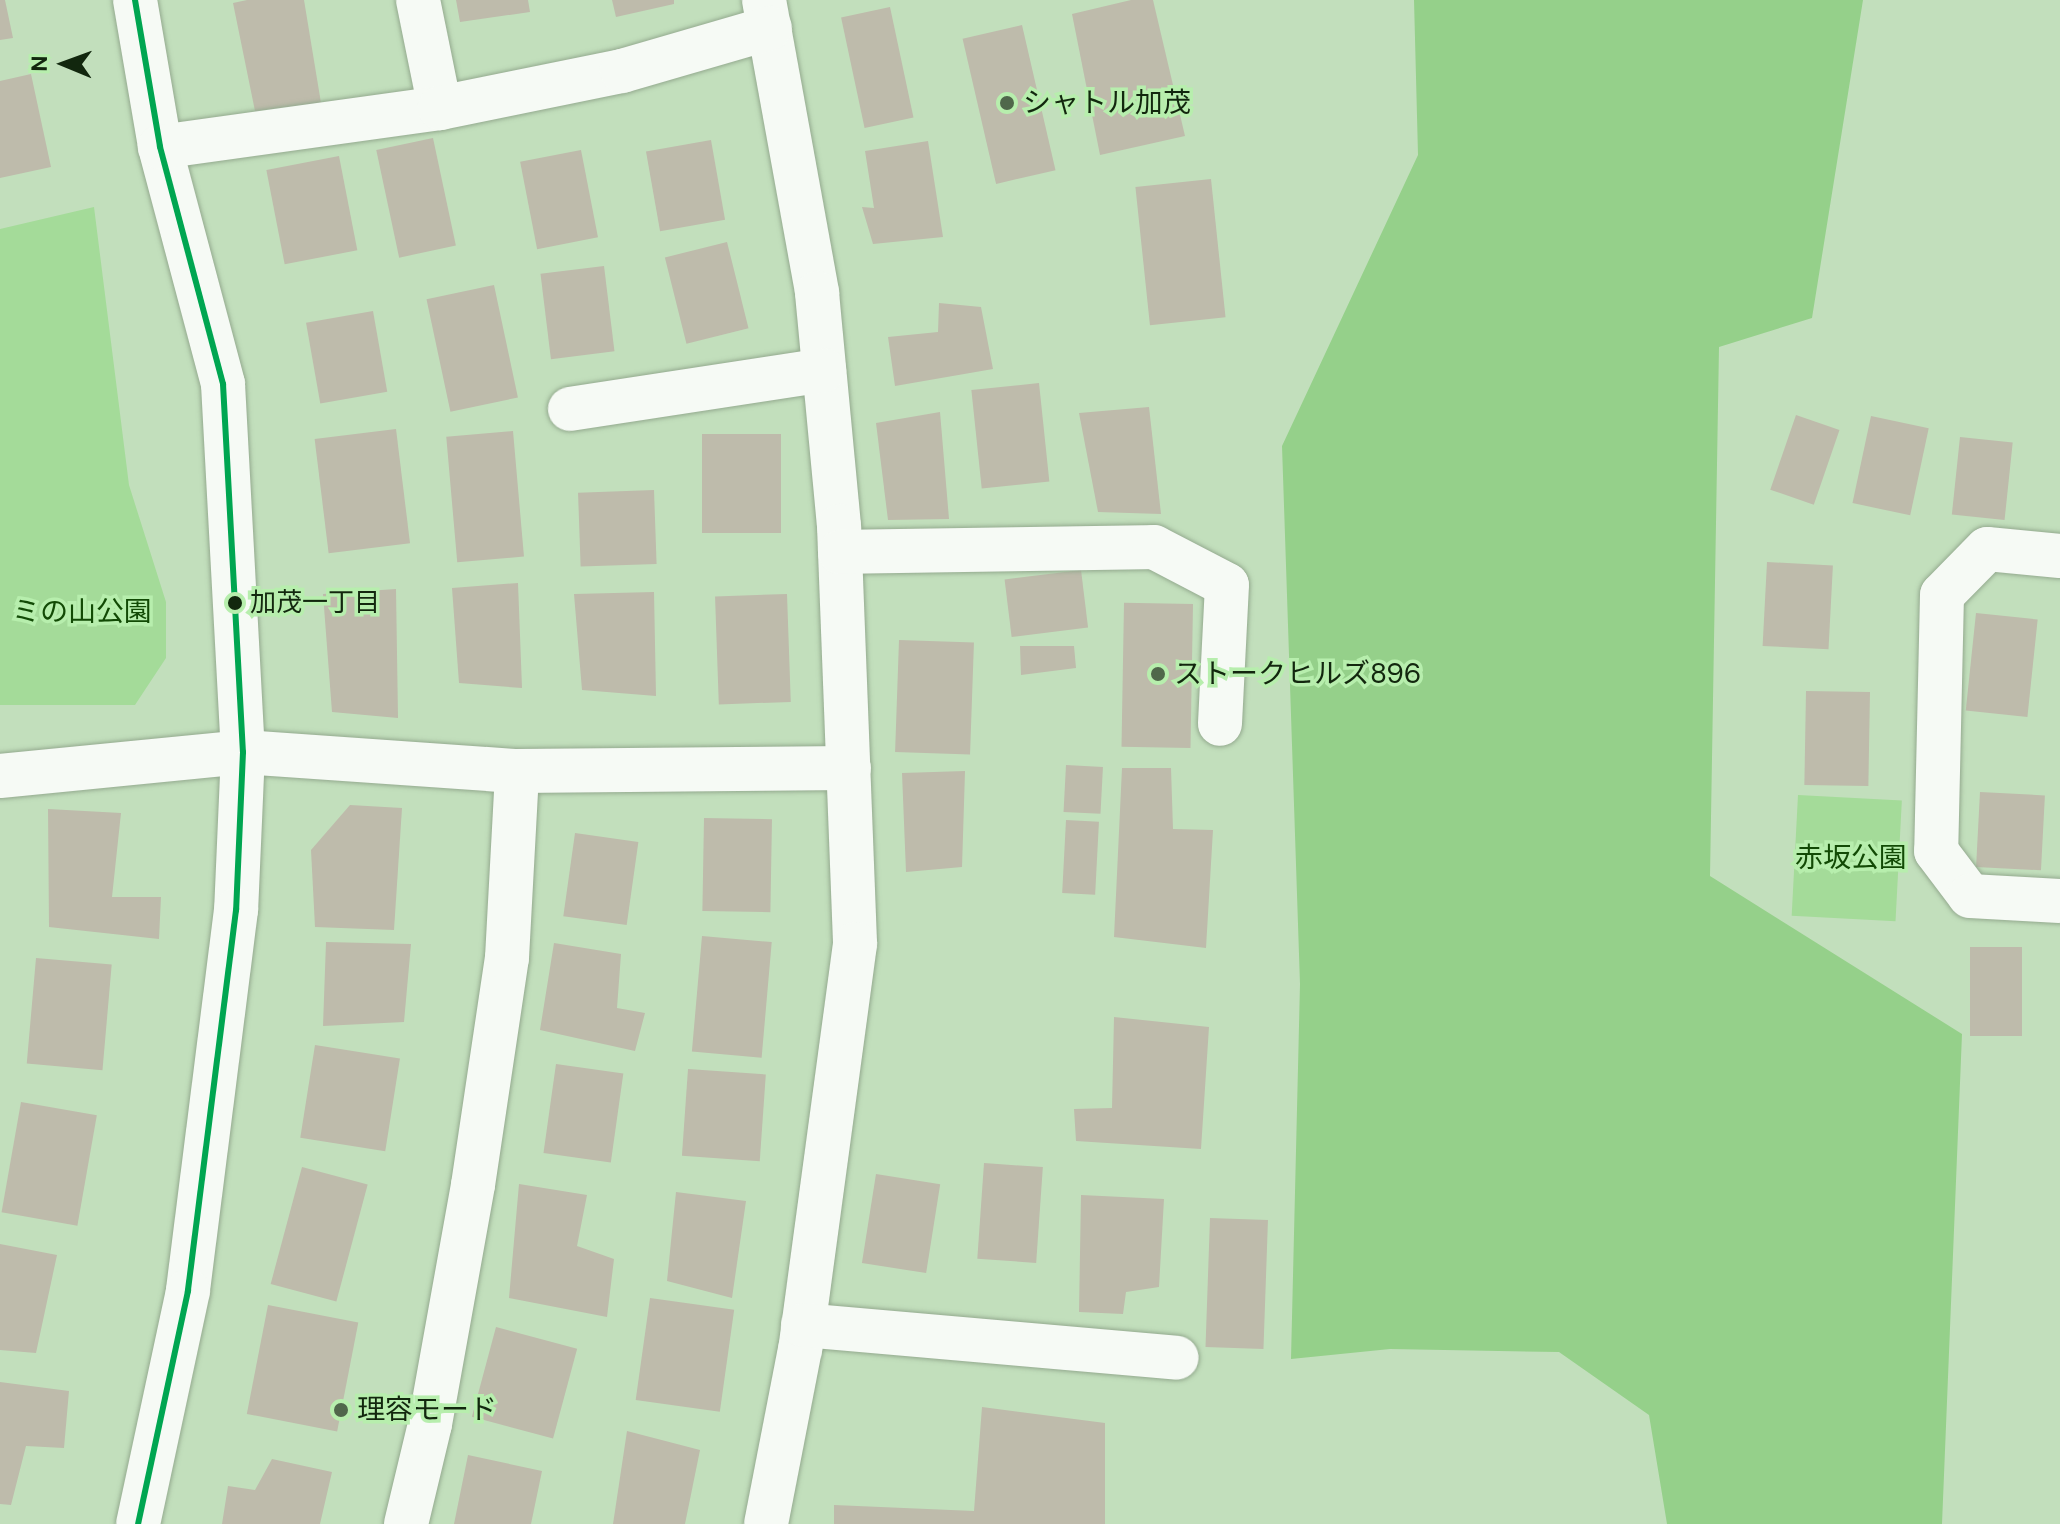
<!DOCTYPE html>
<html>
<head>
<meta charset="utf-8">
<style>
  body { margin:0 }
  #map { position:relative; width:2060px; height:1524px; overflow:hidden; background:#c2dfbc; font-family:"DM Sans","Noto Sans JP",sans-serif }
  div>[style] { position:absolute }
  .green>* { inset:0; background:#a4db99; transform-origin:0 0 }
  .forest>* { inset:0; background:#95d08a }
  .building>* { inset:0; background:#bebbab; transform-origin:0 0 }
  .roads { filter:drop-shadow(0 0 2px #94aa8f) drop-shadow(0 0 2px #94aa8f) }
  .minor>* { height:44px; margin:-22px; padding:0 22px; transform-origin:22px; border-radius:22px; background:#f6faf5 }
  .bus-1>* { height:6px; margin:-3px; padding:0 3px; transform-origin:3px; border-radius:3px; background:#00a651 }
  .dots>* { width:22px; height:22px; translate:-50% -50%; box-sizing:border-box; border:4px solid #b7eead; border-radius:50% }
  span { translate:-50% -50%; white-space:nowrap; text-align:center; line-height:1.15; -webkit-text-stroke:7px #b7eead; paint-order:stroke }
  .bus-label { font-size:26px; color:#12270e }
  .left { translate:0 -50%; text-align:left }
  .poi-label { font-size:28px; color:#12270e }
  .park-label { font-size:28px; color:#124a05 }
  .north { position:absolute; left:24px; top:24px; width:80px; height:80px; -webkit-text-stroke:6px #b7eead; paint-order:stroke; rotate:271deg; font-size:22px; font-weight:700; line-height:32px; text-align:center; color:#12270e }
  .north::after { content:''; display:block; margin:auto; width:28px; height:36px; background:#12270e; clip-path:polygon(50% 0,100% 100%,50% 72%,0 100%) }
</style>
</head>
<body>
<div id="map">
  <div class="green">
    <i style="clip-path:polygon(94px 207px,129px 485px,166px 602px,166px 658px,135px 705px,0 705px,0 229px)"></i>
    <i style="left:1798px;top:795px;width:104px;height:121px;rotate:3deg"></i>
  </div>
  <div class="forest">
    <i style="clip-path:polygon(1414px 0,1863px 0,1812px 318px,1719px 347px,1710px 876px,1962px 1034px,1942px 1524px,1667px 1524px,1649px 1415px,1559px 1352px,1390px 1349px,1291px 1359px,1300px 984px,1282px 446px,1418px 155px)"></i>
  </div>
  <div class="building">
    <i style="clip-path:polygon(0 0,5px 0,13px 38px,0 40px)"></i>
    <i style="clip-path:polygon(247px 0,304px 0,321px 103px,255px 111px,233px 3px)"></i>
    <i style="clip-path:polygon(456px 0,528px 0,530px 12px,460px 22px)"></i>
    <i style="clip-path:polygon(612px 0,674px 0,674px 4px,616px 17px)"></i>
    <i style="clip-path:polygon(1131px 0,1153px 0,1185px 136px,1100px 155px,1072px 14px)"></i>
    <i style="left:890px;top:7px;width:113px;height:50px;rotate:78deg"></i>
    <i style="left:1022px;top:25px;width:149px;height:61px;rotate:77deg"></i>
    <i style="clip-path:polygon(31px 74px,51px 167px,0 178px,0 81px)"></i>
    <i style="left:433px;top:138px;width:110px;height:58px;rotate:78deg"></i>
    <i style="left:711px;top:140px;width:81px;height:66px;rotate:80deg"></i>
    <i style="clip-path:polygon(928px 141px,943px 237px,873px 244px,862px 207px,874px 208px,865px 151px)"></i>
    <i style="left:581px;top:150px;width:89px;height:62px;rotate:79deg"></i>
    <i style="left:339px;top:156px;width:96px;height:74px;rotate:79deg"></i>
    <i style="left:1211px;top:179px;width:139px;height:76px;rotate:84deg"></i>
    <i style="left:727px;top:242px;width:89px;height:64px;rotate:76deg"></i>
    <i style="left:604px;top:266px;width:86px;height:64px;rotate:83deg"></i>
    <i style="left:494px;top:285px;width:115px;height:69px;rotate:78deg"></i>
    <i style="clip-path:polygon(939px 303px,981px 307px,993px 369px,895px 386px,888px 337px,938px 332px)"></i>
    <i style="left:373px;top:311px;width:82px;height:68px;rotate:80deg"></i>
    <i style="left:1039px;top:383px;width:99px;height:68px;rotate:84deg"></i>
    <i style="clip-path:polygon(1149px 407px,1161px 514px,1098px 512px,1079px 413px)"></i>
    <i style="clip-path:polygon(940px 412px,949px 519px,888px 520px,876px 423px)"></i>
    <i style="left:1796px;top:415px;width:46px;height:79px;rotate:19deg"></i>
    <i style="left:1871px;top:416px;width:59px;height:89px;rotate:12deg"></i>
    <i style="left:396px;top:429px;width:115px;height:82px;rotate:83deg"></i>
    <i style="left:513px;top:431px;width:126px;height:67px;rotate:85deg"></i>
    <i style="left:702px;top:434px;width:79px;height:99px"></i>
    <i style="left:1960px;top:437px;width:53px;height:78px;rotate:6deg"></i>
    <i style="left:654px;top:490px;width:74px;height:76px;rotate:88deg"></i>
    <i style="left:1767px;top:562px;width:66px;height:84px;rotate:3deg"></i>
    <i style="left:1081px;top:570px;width:58px;height:77px;rotate:83deg"></i>
    <i style="clip-path:polygon(518px 583px,522px 688px,459px 683px,452px 588px)"></i>
    <i style="clip-path:polygon(396px 589px,398px 718px,332px 712px,323px 594px)"></i>
    <i style="clip-path:polygon(654px 592px,656px 696px,582px 690px,574px 594px)"></i>
    <i style="left:787px;top:594px;width:108px;height:72px;rotate:88deg"></i>
    <i style="left:1193px;top:604px;width:144px;height:69px;rotate:91deg"></i>
    <i style="left:1976px;top:613px;width:62px;height:98px;rotate:6deg"></i>
    <i style="left:899px;top:640px;width:75px;height:112px;rotate:2deg"></i>
    <i style="clip-path:polygon(1020px 646px,1074px 646px,1076px 668px,1021px 675px)"></i>
    <i style="left:1806px;top:691px;width:64px;height:94px;rotate:1deg"></i>
    <i style="left:1066px;top:765px;width:37px;height:47px;rotate:3deg"></i>
    <i style="clip-path:polygon(1122px 768px,1171px 768px,1173px 829px,1213px 830px,1206px 948px,1114px 937px)"></i>
    <i style="clip-path:polygon(965px 771px,962px 867px,906px 872px,902px 773px)"></i>
    <i style="left:1980px;top:792px;width:65px;height:75px;rotate:3deg"></i>
    <i style="clip-path:polygon(350px 805px,402px 808px,394px 930px,315px 927px,311px 850px)"></i>
    <i style="clip-path:polygon(48px 809px,121px 813px,112px 897px,161px 897px,159px 939px,49px 927px)"></i>
    <i style="left:704px;top:818px;width:68px;height:93px;rotate:1deg"></i>
    <i style="left:1066px;top:820px;width:33px;height:73px;rotate:3deg"></i>
    <i style="left:575px;top:833px;width:64px;height:84px;rotate:8deg"></i>
    <i style="left:702px;top:936px;width:70px;height:116px;rotate:5deg"></i>
    <i style="clip-path:polygon(326px 942px,411px 944px,404px 1022px,323px 1026px)"></i>
    <i style="clip-path:polygon(554px 943px,621px 954px,617px 1008px,645px 1013px,635px 1051px,540px 1030px)"></i>
    <i style="left:1970px;top:947px;width:52px;height:89px"></i>
    <i style="left:36px;top:958px;width:76px;height:106px;rotate:5deg"></i>
    <i style="clip-path:polygon(1114px 1017px,1209px 1027px,1201px 1149px,1076px 1141px,1074px 1109px,1112px 1108px)"></i>
    <i style="left:315px;top:1045px;width:86px;height:94px;rotate:9deg"></i>
    <i style="left:556px;top:1064px;width:68px;height:90px;rotate:8deg"></i>
    <i style="left:688px;top:1069px;width:78px;height:87px;rotate:4deg"></i>
    <i style="left:21px;top:1102px;width:77px;height:112px;rotate:10deg"></i>
    <i style="left:984px;top:1163px;width:59px;height:96px;rotate:4deg"></i>
    <i style="left:302px;top:1167px;width:68px;height:121px;rotate:15deg"></i>
    <i style="left:876px;top:1174px;width:65px;height:90px;rotate:9deg"></i>
    <i style="clip-path:polygon(519px 1184px,587px 1195px,577px 1246px,614px 1259px,607px 1317px,509px 1298px)"></i>
    <i style="clip-path:polygon(676px 1192px,746px 1201px,732px 1298px,667px 1281px)"></i>
    <i style="clip-path:polygon(1081px 1195px,1164px 1199px,1159px 1287px,1126px 1292px,1123px 1314px,1079px 1312px)"></i>
    <i style="left:1210px;top:1218px;width:58px;height:129px;rotate:2deg"></i>
    <i style="clip-path:polygon(0 1244px,57px 1255px,36px 1353px,0 1350px)"></i>
    <i style="left:650px;top:1298px;width:85px;height:103px;rotate:8deg"></i>
    <i style="left:268px;top:1305px;width:92px;height:111px;rotate:11deg"></i>
    <i style="left:496px;top:1327px;width:84px;height:93px;rotate:15deg"></i>
    <i style="clip-path:polygon(0 1382px,69px 1391px,64px 1448px,26px 1446px,11px 1505px,0 1504px)"></i>
    <i style="clip-path:polygon(982px 1407px,1105px 1423px,1105px 1524px,834px 1524px,834px 1505px,974px 1511px)"></i>
    <i style="clip-path:polygon(627px 1431px,700px 1450px,685px 1524px,613px 1524px)"></i>
    <i style="clip-path:polygon(468px 1455px,542px 1471px,531px 1524px,454px 1524px)"></i>
    <i style="clip-path:polygon(272px 1459px,332px 1472px,320px 1524px,222px 1524px,228px 1486px,255px 1490px)"></i>
  </div>
  <div class="roads">
    <div class="minor">
      <i style="left:135px;top:0;width:149px;rotate:80.3deg"></i>
      <i style="left:160px;top:147px;width:245px;rotate:75.1deg"></i>
      <i style="left:223px;top:384px;width:369px;rotate:86.9deg"></i>
      <i style="left:243px;top:752px;width:158px;rotate:92.5deg"></i>
      <i style="left:236px;top:910px;width:384px;rotate:97.2deg"></i>
      <i style="left:188px;top:1291px;width:238px;rotate:102.1deg"></i>
      <i style="left:418px;top:0;width:110px;rotate:78.5deg"></i>
      <i style="left:764px;top:0;width:298px;rotate:79.7deg"></i>
      <i style="left:817px;top:293px;width:234px;rotate:84.6deg"></i>
      <i style="left:839px;top:526px;width:418px;rotate:87.8deg"></i>
      <i style="left:855px;top:944px;width:409px;rotate:97.7deg"></i>
      <i style="left:800px;top:1349px;width:178px;rotate:101deg"></i>
      <i style="left:160px;top:147px;width:283px;rotate:-7.9deg"></i>
      <i style="left:440px;top:108px;width:186px;rotate:-11.5deg"></i>
      <i style="left:622px;top:71px;width:154px;rotate:-16.2deg"></i>
      <i style="left:570px;top:409px;width:257px;rotate:-8.7deg"></i>
      <i style="left:840px;top:552px;width:314px;rotate:-0.9deg"></i>
      <i style="left:1154px;top:547px;width:82px;rotate:27.5deg"></i>
      <i style="left:1227px;top:585px;width:139px;rotate:92.9deg"></i>
      <i style="left:2060px;top:556px;width:73px;rotate:-174.5deg"></i>
      <i style="left:1987px;top:549px;width:64px;rotate:134.4deg"></i>
      <i style="left:1942px;top:595px;width:256px;rotate:91.3deg"></i>
      <i style="left:1936px;top:851px;width:56px;rotate:52.9deg"></i>
      <i style="left:1970px;top:896px;width:90px;rotate:3.2deg"></i>
      <i style="left:0;top:776px;width:244px;rotate:-5.6deg"></i>
      <i style="left:243px;top:752px;width:275px;rotate:4deg"></i>
      <i style="left:517px;top:771px;width:332px;rotate:-0.5deg"></i>
      <i style="left:803px;top:1325px;width:375px;rotate:5deg"></i>
      <i style="left:406px;top:1524px;width:103px;rotate:-76.5deg"></i>
      <i style="left:430px;top:1424px;width:243px;rotate:-79.8deg"></i>
      <i style="left:473px;top:1185px;width:230px;rotate:-81.5deg"></i>
      <i style="left:507px;top:958px;width:187px;rotate:-86.9deg"></i>
    </div>
  </div>
  <div class="bus-1">
    <i style="left:135px;top:0;width:149px;rotate:80.3deg"></i>
    <i style="left:160px;top:147px;width:245px;rotate:75.1deg"></i>
    <i style="left:223px;top:384px;width:369px;rotate:86.9deg"></i>
    <i style="left:243px;top:752px;width:158px;rotate:92.5deg"></i>
    <i style="left:236px;top:910px;width:384px;rotate:97.2deg"></i>
    <i style="left:188px;top:1291px;width:238px;rotate:102.1deg"></i>
  </div>
  <div class="dots">
    <i style="left:1007px;top:103px;background:#50674b"></i>
    <i style="left:235px;top:603px;background:#12270e"></i>
    <i style="left:1158px;top:674px;background:#50674b"></i>
    <i style="left:341px;top:1410px;background:#50674b"></i>
  </div>
  <div class="bus-label">
    <span class="left" style="left:250px;top:603px">加茂一丁目</span>
  </div>
  <div class="poi-label">
    <span class="left" style="left:1023px;top:103px">シャトル加茂</span>
    <span class="left" style="left:1174px;top:674px">ストークヒルズ896</span>
    <span class="left" style="left:357px;top:1410px">理容モード</span>
  </div>
  <div class="park-label">
    <span style="left:82px;top:612px">ミの山公園</span>
    <span style="left:1851px;top:858px">赤坂公園</span>
  </div>
  <div class="north">N</div>
</div>
</body>
</html>
